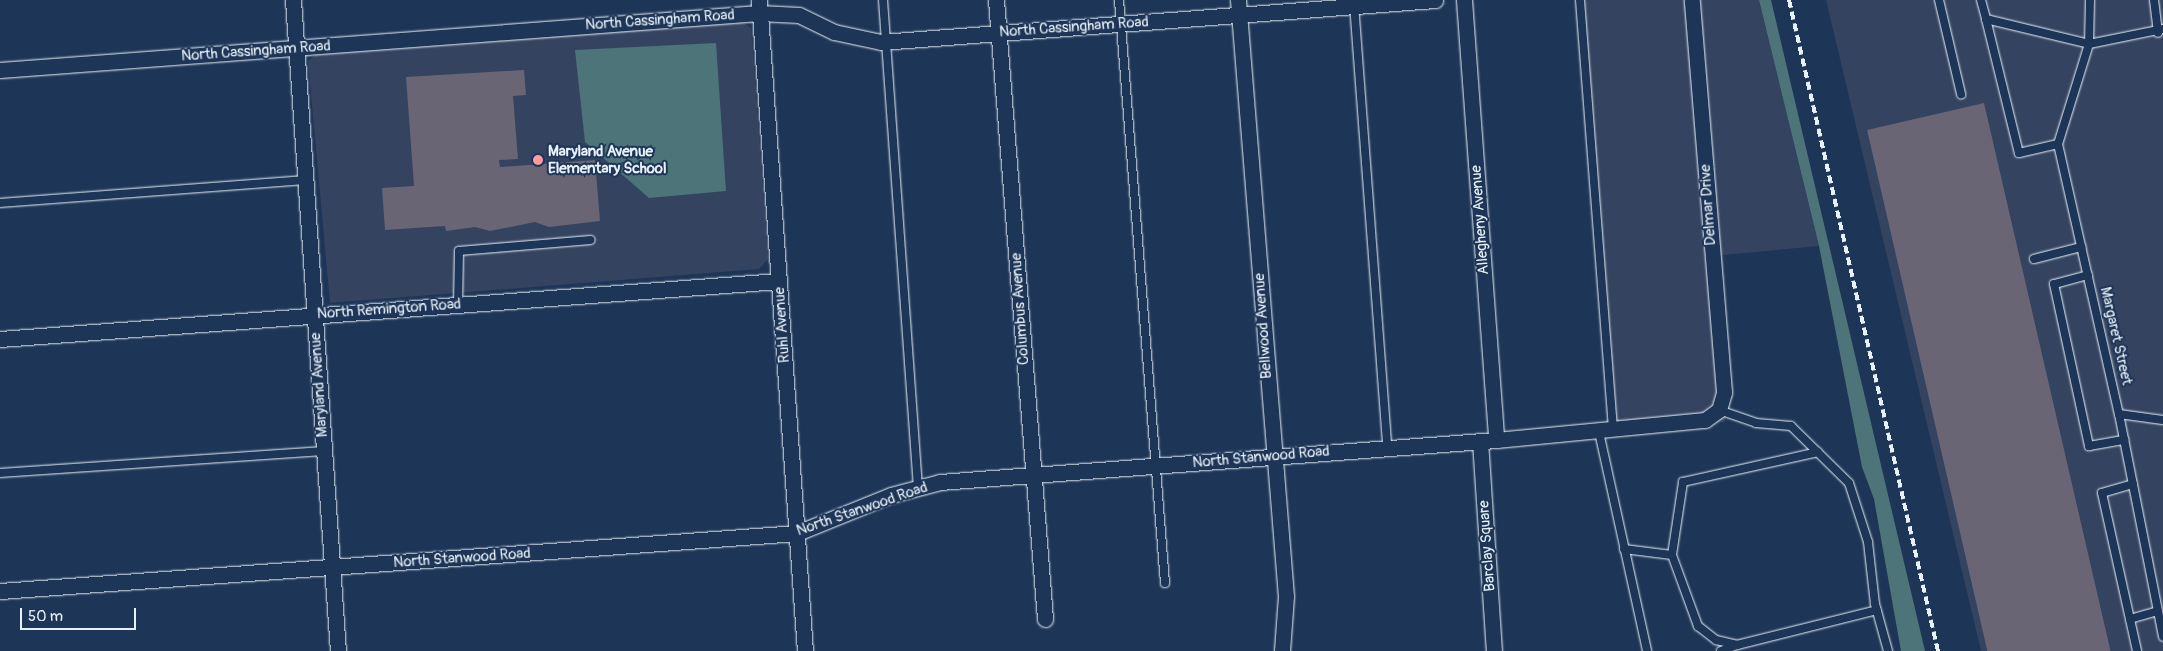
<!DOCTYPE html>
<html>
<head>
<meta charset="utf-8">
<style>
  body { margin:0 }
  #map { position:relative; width:2163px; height:651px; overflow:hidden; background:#1d3557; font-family:Pangolin,sans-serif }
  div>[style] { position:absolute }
  .built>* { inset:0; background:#344360 }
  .green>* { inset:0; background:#4d7478 }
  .building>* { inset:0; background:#696575; transform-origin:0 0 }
  .roads { filter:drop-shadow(0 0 1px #e8f1f8) drop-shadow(0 0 1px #e8f1f8) }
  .service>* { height:8px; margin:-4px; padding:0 4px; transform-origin:4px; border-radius:4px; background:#1d3557 }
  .minor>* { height:15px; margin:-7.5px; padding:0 7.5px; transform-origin:7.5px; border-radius:7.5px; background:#1d3557 }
  .rail>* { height:4px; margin-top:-2px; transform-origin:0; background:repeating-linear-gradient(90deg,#e8f1f8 0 8px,transparent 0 12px) }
  .dots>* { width:14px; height:14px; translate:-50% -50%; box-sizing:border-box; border:2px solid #1d3557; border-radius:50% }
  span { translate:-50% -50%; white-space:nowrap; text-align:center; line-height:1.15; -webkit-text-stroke:4px #1d3557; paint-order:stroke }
  .street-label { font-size:15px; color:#e8f1f8 }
  .poi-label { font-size:15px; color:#e8f1f8; font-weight:700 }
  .left { translate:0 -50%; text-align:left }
  .scale { position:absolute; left:20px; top:608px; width:116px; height:22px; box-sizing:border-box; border:2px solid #e8f1f8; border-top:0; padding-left:6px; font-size:15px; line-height:18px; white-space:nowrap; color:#e8f1f8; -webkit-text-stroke:4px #1d3557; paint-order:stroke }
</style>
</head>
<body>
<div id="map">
  <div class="built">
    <i style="clip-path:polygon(1578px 0,1759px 0,1819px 246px,1713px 256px,1725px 422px,1610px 433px)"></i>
    <i style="clip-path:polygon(1826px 0,2163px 0,2163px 651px,1981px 651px)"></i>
    <i style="clip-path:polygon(741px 21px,751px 28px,768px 259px,759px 269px,330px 303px,308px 61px,317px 54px)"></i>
  </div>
  <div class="green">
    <i style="clip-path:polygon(1759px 0,1771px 0,1925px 651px,1901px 651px,1874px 499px,1862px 467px,1819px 246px)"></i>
    <i style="clip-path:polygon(716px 43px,726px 191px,649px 198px,585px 142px,575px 50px)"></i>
  </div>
  <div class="building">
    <i style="clip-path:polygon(524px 70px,526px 95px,513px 96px,518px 159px,499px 160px,500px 167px,595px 160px,600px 221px,549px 227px,535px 222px,490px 231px,475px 227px,446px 231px,445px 226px,385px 230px,382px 188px,414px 186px,406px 77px)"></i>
    <i style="left:1984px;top:103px;width:563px;height:120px;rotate:77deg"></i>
  </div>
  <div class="roads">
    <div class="service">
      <i style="left:883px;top:0;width:489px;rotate:85.9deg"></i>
      <i style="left:1119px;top:0;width:585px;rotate:85.49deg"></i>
      <i style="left:1580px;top:0;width:432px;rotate:85.6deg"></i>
      <i style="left:1939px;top:0;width:97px;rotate:76.8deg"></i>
      <i style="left:1981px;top:0;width:20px;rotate:75deg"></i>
      <i style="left:1986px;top:19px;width:106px;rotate:13.6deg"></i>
      <i style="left:2089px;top:44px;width:76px;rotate:-11.5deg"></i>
      <i style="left:2090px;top:0;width:44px;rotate:91.3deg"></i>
      <i style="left:2089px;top:44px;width:105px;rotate:107.2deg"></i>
      <i style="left:2058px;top:144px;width:277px;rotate:77.3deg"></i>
      <i style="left:2119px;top:414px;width:227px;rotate:78.8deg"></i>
      <i style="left:2154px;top:0;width:33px;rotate:83deg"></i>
      <i style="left:1354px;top:4px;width:445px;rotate:85.7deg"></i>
      <i style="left:1986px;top:19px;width:138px;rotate:76.2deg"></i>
      <i style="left:2019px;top:153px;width:40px;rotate:-13deg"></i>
      <i style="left:0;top:203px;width:306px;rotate:-4.3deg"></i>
      <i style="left:2034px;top:259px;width:49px;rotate:-14.3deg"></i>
      <i style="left:2088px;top:275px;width:35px;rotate:165deg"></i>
      <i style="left:2054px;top:284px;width:166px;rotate:77.8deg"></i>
      <i style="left:2089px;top:446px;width:36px;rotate:-10deg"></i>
      <i style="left:458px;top:304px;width:53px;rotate:-88.9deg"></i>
      <i style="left:459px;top:251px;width:132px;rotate:-4.8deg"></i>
      <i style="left:1719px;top:410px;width:39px;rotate:19deg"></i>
      <i style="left:1756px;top:423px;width:35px;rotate:5deg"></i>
      <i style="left:1791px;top:426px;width:81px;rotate:44.5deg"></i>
      <i style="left:1849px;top:483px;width:62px;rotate:72.1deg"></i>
      <i style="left:1868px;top:542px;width:62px;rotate:83.6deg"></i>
      <i style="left:1875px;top:604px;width:49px;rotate:74.5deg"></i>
      <i style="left:2119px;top:414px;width:44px;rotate:7.8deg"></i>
      <i style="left:1599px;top:432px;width:224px;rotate:77.6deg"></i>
      <i style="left:0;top:473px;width:324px;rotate:-3.9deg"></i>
      <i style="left:2133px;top:484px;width:32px;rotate:164deg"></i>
      <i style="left:2102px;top:493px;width:162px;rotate:77.5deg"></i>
      <i style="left:1624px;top:549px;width:48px;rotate:7.1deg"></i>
      <i style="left:1672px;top:555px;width:76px;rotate:69.9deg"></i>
      <i style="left:1698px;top:626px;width:23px;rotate:38deg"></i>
      <i style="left:1716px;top:640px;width:22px;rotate:13deg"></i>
      <i style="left:1737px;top:645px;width:144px;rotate:-14deg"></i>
      <i style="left:1672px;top:555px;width:74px;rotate:-81.4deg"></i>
      <i style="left:1683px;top:482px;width:138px;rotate:-12.5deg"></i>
      <i style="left:2130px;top:619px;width:29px;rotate:-16deg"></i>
      <i style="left:1721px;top:651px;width:17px;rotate:-21deg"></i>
    </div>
    <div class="minor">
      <i style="left:293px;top:0;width:653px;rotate:86.05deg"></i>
      <i style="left:759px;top:0;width:653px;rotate:85.96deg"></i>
      <i style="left:996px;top:0;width:621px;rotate:85.47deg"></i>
      <i style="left:1238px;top:0;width:598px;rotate:85.4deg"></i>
      <i style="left:1286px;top:596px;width:55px;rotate:94.2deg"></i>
      <i style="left:1464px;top:0;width:441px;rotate:85.8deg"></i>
      <i style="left:0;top:70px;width:761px;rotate:-4.29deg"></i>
      <i style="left:759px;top:13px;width:40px;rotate:2.9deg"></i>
      <i style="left:799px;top:15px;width:39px;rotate:26deg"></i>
      <i style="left:834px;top:32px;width:48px;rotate:12deg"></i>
      <i style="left:881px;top:42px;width:556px;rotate:-4.34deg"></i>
      <i style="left:0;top:339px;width:781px;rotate:-4.26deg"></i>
      <i style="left:1480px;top:441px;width:210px;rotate:86.2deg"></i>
      <i style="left:0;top:591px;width:799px;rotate:-4.16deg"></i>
      <i style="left:797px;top:533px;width:101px;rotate:-22deg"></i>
      <i style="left:891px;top:495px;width:51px;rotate:-14.9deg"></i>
      <i style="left:940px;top:482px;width:558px;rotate:-4.32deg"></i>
      <i style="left:1496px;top:440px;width:210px;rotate:-5.5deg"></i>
      <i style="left:1705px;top:420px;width:17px;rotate:-36deg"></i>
      <i style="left:1719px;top:410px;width:19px;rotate:-74deg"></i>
      <i style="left:1724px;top:392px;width:393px;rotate:-94.7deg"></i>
    </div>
  </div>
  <div class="rail">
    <i style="left:1789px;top:0;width:668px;rotate:77.11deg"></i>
  </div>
  <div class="dots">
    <i style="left:538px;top:160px;background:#ff9aa2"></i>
  </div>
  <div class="street-label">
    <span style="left:660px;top:20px;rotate:-4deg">North Cassingham Road</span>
    <span style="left:1074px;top:27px;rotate:-4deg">North Cassingham Road</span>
    <span style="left:256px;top:51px;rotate:-4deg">North Cassingham Road</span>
    <span style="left:1708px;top:205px;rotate:-94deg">Delmar Drive</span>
    <span style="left:1480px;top:220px;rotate:-94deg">Allegheny Avenue</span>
    <span style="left:389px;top:309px;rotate:-4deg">North Remington Road</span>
    <span style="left:1020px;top:309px;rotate:-94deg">Columbus Avenue</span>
    <span style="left:782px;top:325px;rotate:-94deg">Ruhl Avenue</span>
    <span style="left:1263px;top:326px;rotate:-94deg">Bellwood Avenue</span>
    <span style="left:2116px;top:336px;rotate:77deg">Margaret Street</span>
    <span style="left:319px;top:385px;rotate:-94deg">Maryland Avenue</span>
    <span style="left:1261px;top:457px;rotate:-5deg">North Stanwood Road</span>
    <span style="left:862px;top:509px;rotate:-19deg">North Stanwood Road</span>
    <span style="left:1487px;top:546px;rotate:-94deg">Barclay Square</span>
    <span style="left:462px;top:558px;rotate:-4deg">North Stanwood Road</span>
  </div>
  <div class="poi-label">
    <span class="left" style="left:548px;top:160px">Maryland Avenue<br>Elementary School</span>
  </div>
  <div class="scale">50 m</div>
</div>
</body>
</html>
